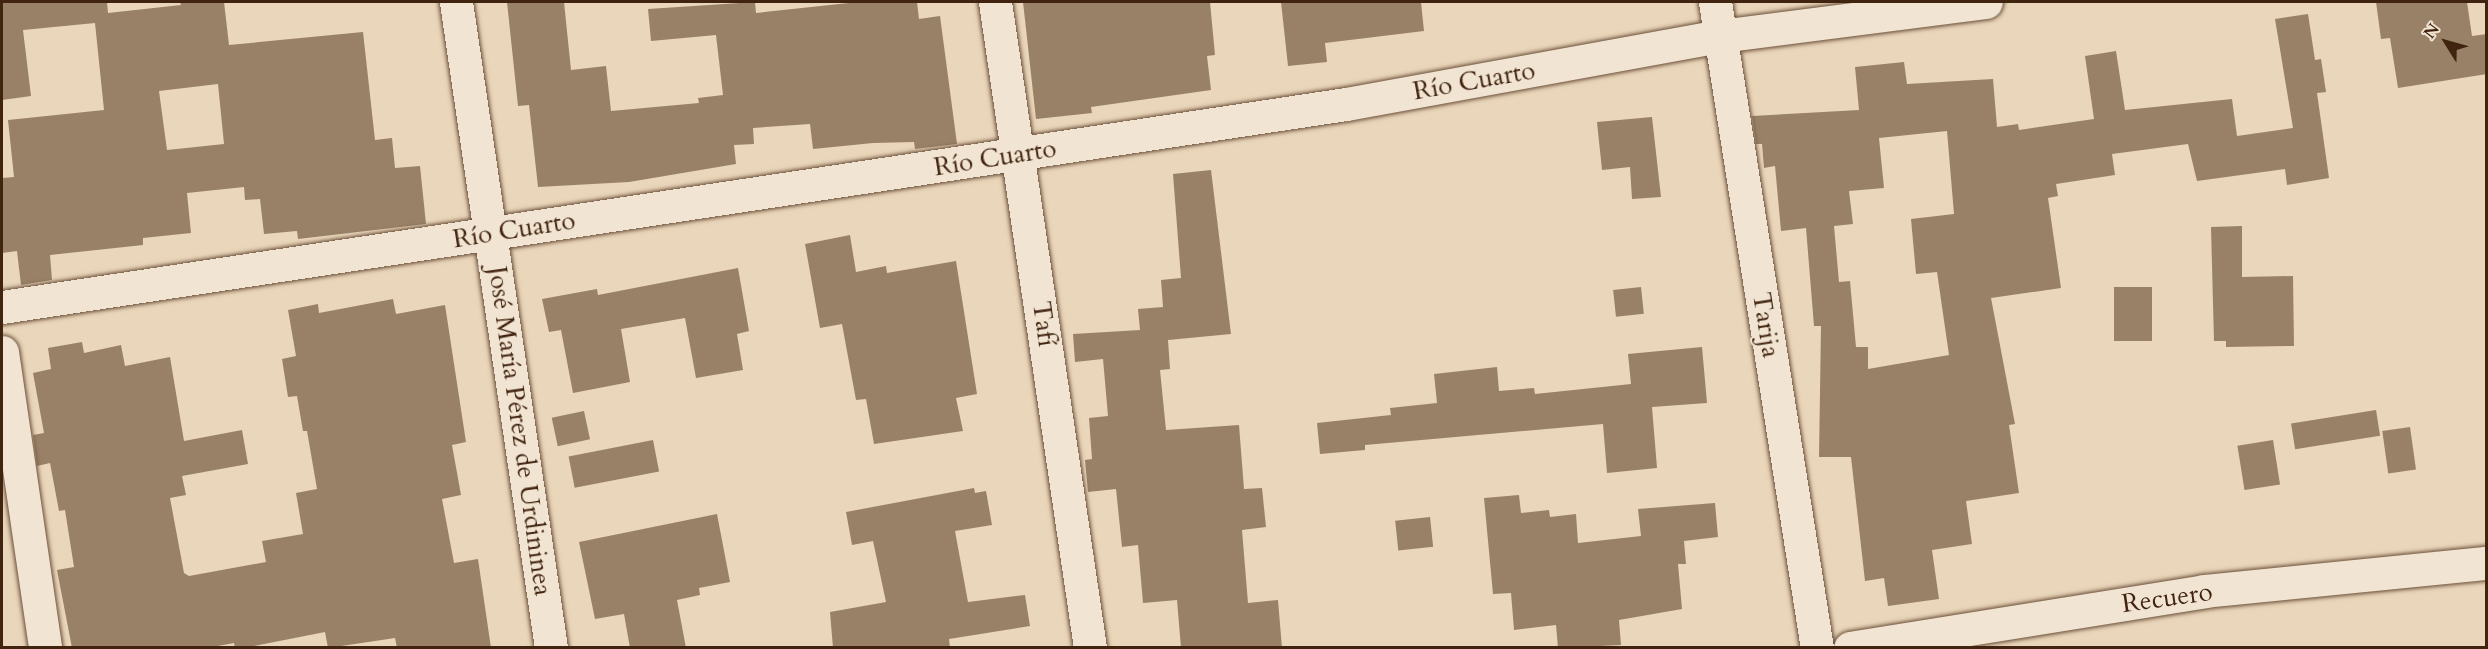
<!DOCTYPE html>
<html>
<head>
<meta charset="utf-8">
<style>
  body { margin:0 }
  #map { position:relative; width:2488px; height:649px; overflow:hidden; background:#ead6ba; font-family:Cardo,serif }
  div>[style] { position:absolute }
  .building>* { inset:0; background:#998168; transform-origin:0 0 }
  .roads { filter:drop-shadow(0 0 2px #6b503a) drop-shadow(0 0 2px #6b503a) }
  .street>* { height:33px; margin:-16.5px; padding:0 16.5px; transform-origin:16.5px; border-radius:16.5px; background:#f1e4d2 }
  span { translate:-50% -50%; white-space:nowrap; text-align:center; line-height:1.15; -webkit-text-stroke:4.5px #f1e4d2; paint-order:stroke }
  .street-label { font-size:26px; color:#41240f }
  .frame { position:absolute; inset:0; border:3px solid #41240f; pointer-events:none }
  .north { position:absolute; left:2416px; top:12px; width:60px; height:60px; -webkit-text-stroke:4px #f1e4d2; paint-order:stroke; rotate:307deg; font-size:16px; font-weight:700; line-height:24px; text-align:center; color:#41240f }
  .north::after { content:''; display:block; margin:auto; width:21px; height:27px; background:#41240f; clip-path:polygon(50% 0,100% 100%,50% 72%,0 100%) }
</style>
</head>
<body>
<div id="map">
  <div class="building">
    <i style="clip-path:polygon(evenodd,2px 2px,107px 2px,108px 13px,181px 5px,180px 2px,224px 2px,229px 45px,363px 32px,375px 140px,392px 138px,395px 168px,420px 166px,426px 224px,298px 239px,297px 231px,264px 234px,260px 199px,245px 200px,244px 187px,187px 193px,191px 233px,143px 238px,143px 245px,50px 255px,52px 280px,21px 285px,17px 251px,2px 253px,2px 178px,14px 177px,8px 120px,104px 110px,95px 23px,23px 30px,31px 96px,2px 100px,2px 2px,218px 84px,224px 144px,167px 150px,159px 91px,218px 84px)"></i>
    <i style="clip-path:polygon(507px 2px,564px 2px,571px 70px,606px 66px,611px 111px,699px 103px,698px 98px,723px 95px,716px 35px,651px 41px,648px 9px,755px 2px,756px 13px,858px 2px,917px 2px,919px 19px,940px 16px,957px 144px,915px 149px,914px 142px,873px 143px,813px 149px,810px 124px,753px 128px,754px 144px,734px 145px,736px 164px,629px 182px,538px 187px,529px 105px,518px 106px)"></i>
    <i style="clip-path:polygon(1023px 2px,1210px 2px,1215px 55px,1207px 56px,1211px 90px,1091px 107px,1092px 113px,1036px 119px)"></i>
    <i style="clip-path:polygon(1281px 2px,1421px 2px,1424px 31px,1325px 43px,1327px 62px,1288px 66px)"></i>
    <i style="clip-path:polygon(2376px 2px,2467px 2px,2472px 36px,2487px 34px,2487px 74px,2398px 88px,2390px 38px,2381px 39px)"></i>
    <i style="clip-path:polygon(evenodd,2308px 14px,2315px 60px,2321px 59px,2326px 92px,2317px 93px,2329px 178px,2287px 185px,2285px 169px,2197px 181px,2188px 144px,2112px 154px,2115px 175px,2056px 184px,2058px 196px,2048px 198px,2061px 288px,1991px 298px,2015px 424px,2009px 425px,2019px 493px,1966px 501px,1972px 544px,1932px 550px,1939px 599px,1888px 606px,1884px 578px,1865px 581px,1851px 457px,1819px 457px,1821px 326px,1814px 326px,1806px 228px,1781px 231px,1775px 166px,1764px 168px,1762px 144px,1756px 144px,1752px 116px,1859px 110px,1855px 67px,1904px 62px,1907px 84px,1993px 79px,1997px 127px,2018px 124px,2019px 130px,2094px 119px,2085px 56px,2116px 51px,2125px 110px,2232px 99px,2237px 136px,2293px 128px,2275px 19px,2308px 14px,1947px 131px,1954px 214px,1911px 219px,1916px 274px,1937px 272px,1949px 355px,1868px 369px,1868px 347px,1856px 347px,1850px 281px,1839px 282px,1834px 226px,1853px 224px,1849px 191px,1884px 188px,1879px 138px,1947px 131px)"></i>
    <i style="clip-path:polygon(1652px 117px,1661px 197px,1632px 199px,1630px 167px,1602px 170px,1597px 122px)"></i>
    <i style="clip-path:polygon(1211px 170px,1231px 334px,1168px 340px,1170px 369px,1160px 370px,1166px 430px,1239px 425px,1244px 489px,1262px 488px,1266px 527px,1242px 530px,1248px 603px,1278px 600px,1282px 648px,1181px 648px,1177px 600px,1143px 603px,1138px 545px,1122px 547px,1116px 489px,1088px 492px,1085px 460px,1092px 459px,1089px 418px,1108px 416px,1103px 359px,1075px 362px,1073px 334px,1140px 330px,1138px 309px,1163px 307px,1161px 280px,1181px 278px,1173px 174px)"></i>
    <i style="clip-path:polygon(2242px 226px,2242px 277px,2293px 276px,2294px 346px,2226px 347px,2226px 341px,2214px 341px,2211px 227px)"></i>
    <i style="clip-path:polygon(850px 235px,856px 272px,886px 266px,887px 273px,956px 261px,977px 394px,956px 398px,963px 431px,874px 444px,866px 399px,856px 400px,842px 324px,820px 328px,805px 244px)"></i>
    <i style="clip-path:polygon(738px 268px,749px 331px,737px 334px,743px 370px,696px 378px,685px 318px,621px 329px,630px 382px,573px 393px,561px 330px,549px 332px,542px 299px,597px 289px,598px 295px)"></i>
    <i style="left:1641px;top:287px;width:27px;height:28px;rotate:84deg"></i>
    <i style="left:2152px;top:287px;width:54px;height:38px;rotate:90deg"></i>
    <i style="clip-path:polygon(393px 299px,396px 314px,445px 305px,466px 442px,452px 445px,461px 495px,442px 499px,454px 563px,478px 559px,491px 648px,397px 648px,395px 638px,328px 648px,325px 632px,244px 648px,235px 648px,234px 643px,207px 648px,72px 648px,57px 570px,74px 567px,65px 510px,59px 511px,50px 463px,37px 466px,33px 435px,44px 433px,33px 373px,51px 369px,48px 348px,82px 342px,84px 353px,121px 345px,125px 366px,170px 357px,184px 441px,242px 430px,248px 464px,182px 476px,186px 495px,170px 498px,184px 573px,189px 576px,266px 562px,262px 541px,303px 534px,296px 493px,317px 489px,307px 431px,303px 431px,297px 396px,288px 397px,282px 359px,296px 356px,288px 310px,318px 304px,319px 313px)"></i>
    <i style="clip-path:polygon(1702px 347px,1707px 403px,1652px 407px,1657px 468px,1607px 473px,1603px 424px,1365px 445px,1365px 450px,1320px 454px,1317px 423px,1391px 415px,1390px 408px,1437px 403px,1434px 374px,1497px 367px,1499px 391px,1534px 388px,1535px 394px,1631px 384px,1628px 354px)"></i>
    <i style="left:2376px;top:410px;width:26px;height:86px;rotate:81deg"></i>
    <i style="left:584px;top:411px;width:29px;height:33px;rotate:78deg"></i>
    <i style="left:2410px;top:427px;width:43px;height:28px;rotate:82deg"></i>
    <i style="left:653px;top:440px;width:32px;height:86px;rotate:79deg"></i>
    <i style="left:2273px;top:440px;width:45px;height:36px;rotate:81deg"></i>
    <i style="clip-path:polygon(974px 488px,975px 493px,986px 491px,992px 525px,955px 531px,968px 602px,1025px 595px,1030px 626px,949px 639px,950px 648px,833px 648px,830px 612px,886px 602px,873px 541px,852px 545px,846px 512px)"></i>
    <i style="clip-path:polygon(1519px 495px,1521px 513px,1549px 510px,1550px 517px,1576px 514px,1578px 543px,1641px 536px,1638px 509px,1715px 503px,1718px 537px,1684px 541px,1686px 564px,1678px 564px,1682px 609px,1619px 620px,1621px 645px,1558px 648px,1556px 625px,1514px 630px,1511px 593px,1493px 594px,1484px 498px)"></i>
    <i style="clip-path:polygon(717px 514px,730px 582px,699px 588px,700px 595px,677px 600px,686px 648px,630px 648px,624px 614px,595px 619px,579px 542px)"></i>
    <i style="left:1430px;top:517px;width:30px;height:35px;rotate:84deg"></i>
  </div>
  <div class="roads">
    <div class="street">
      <i style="left:456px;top:2px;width:653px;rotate:81.63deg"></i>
      <i style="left:995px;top:2px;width:653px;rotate:81.63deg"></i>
      <i style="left:1715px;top:2px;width:654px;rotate:81.03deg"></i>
      <i style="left:2px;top:307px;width:1359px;rotate:-8.59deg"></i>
      <i style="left:1346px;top:104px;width:380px;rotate:-10.3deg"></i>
      <i style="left:1720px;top:36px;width:268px;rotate:-7.3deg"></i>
      <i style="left:2px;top:352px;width:299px;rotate:81.7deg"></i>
      <i style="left:1850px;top:648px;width:359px;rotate:-9.1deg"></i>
      <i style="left:2204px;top:591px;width:283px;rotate:-5.7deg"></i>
    </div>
  </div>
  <div class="street-label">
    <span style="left:1474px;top:81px;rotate:-10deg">Río Cuarto</span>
    <span style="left:995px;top:158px;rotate:-9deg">Río Cuarto</span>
    <span style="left:514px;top:230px;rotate:-9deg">Río Cuarto</span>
    <span style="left:1044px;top:324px;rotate:82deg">Tafí</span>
    <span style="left:1766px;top:325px;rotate:81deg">Tarija</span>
    <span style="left:520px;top:431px;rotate:82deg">José María Pérez de Urdininea</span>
    <span style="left:2167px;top:598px;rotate:-8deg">Recuero</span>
  </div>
  <div class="frame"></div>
  <div class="north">N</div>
</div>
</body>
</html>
